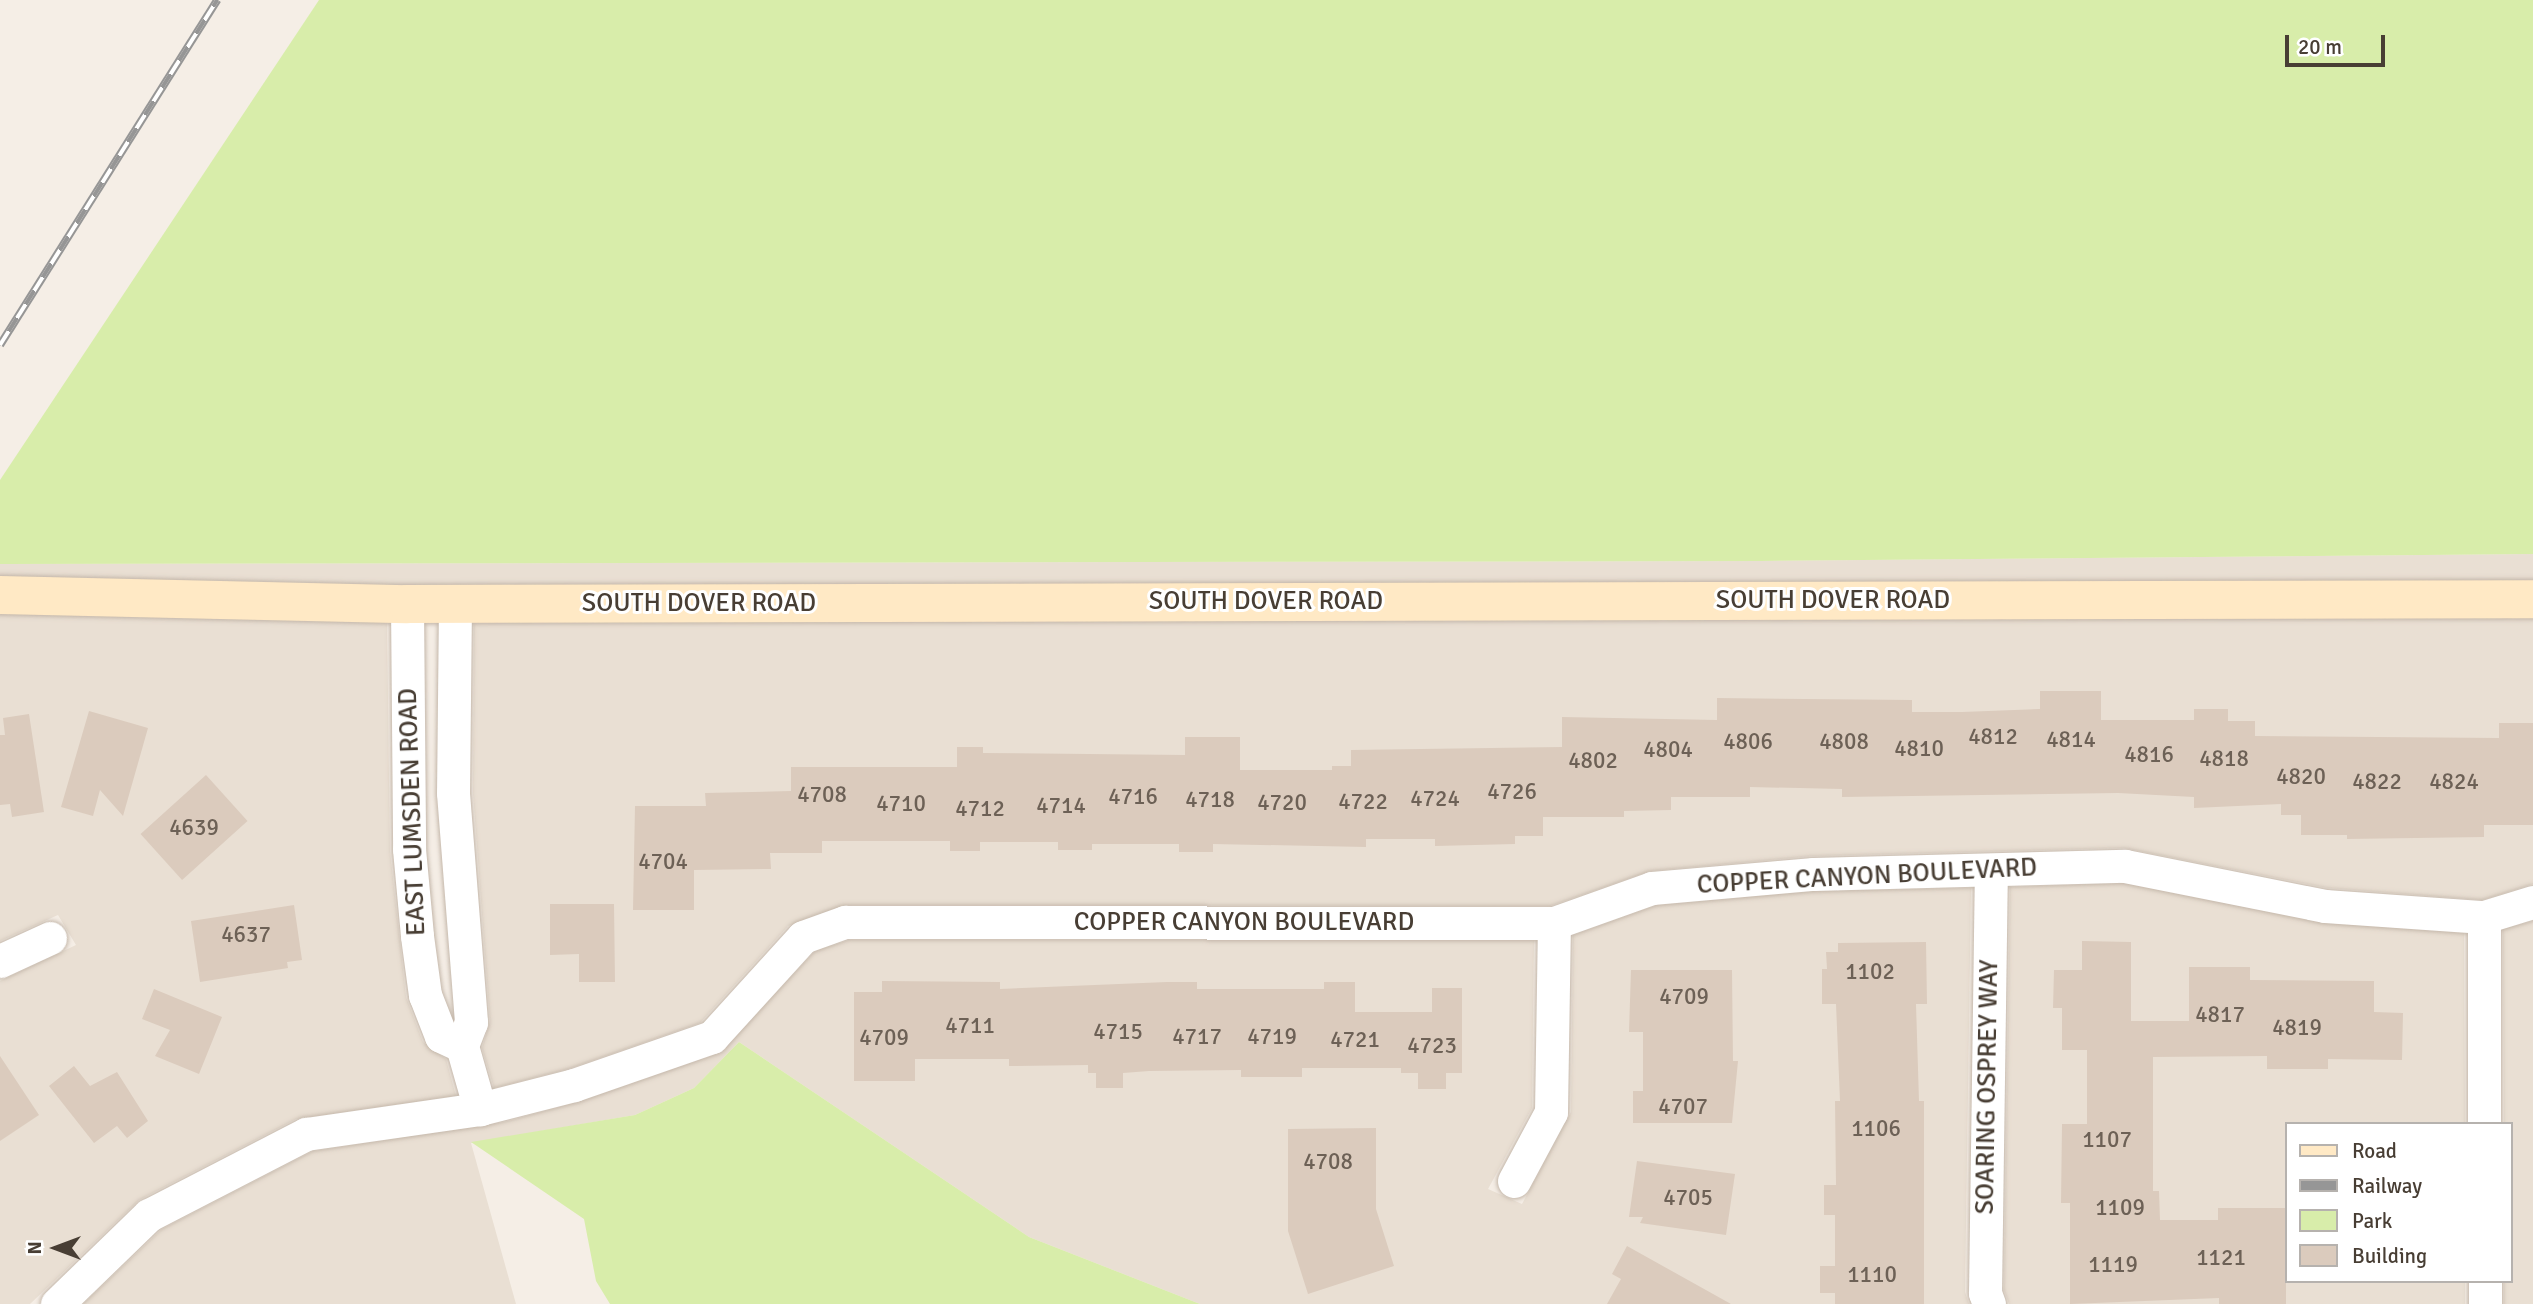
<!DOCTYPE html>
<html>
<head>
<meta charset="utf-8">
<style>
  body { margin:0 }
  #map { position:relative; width:2533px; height:1304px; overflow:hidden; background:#f5eee6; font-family:Signika,sans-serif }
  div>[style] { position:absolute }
  .residential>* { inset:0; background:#e9dfd3 }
  .green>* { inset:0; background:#d8edaa }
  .building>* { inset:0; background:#dbcbbd; transform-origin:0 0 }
  .roads { filter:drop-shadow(0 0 2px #c4b7aa) drop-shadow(0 0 2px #c4b7aa) }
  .street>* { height:33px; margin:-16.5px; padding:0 16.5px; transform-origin:16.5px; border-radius:16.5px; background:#fff }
  .secondary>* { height:38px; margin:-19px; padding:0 19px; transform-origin:19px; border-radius:19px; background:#ffe9c5 }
  .rail>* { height:8px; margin-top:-4px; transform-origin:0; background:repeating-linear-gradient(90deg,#fff 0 16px,#969696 0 32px); box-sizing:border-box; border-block:2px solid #969696 }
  span { translate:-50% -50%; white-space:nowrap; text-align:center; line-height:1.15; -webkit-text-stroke:6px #fff; paint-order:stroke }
  .number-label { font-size:23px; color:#6d6156 }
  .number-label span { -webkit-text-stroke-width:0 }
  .street-label { font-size:26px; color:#483e34 }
  .legend { position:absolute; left:2285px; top:1122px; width:228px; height:161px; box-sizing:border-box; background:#fff; border:2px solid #b6b2ae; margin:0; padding:9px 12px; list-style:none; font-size:21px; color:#483e34 }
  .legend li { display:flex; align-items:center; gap:14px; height:35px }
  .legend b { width:35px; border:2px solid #b6b2ae }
  .north { position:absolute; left:21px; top:1213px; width:70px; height:70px; -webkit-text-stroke:5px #fff; paint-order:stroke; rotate:270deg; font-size:19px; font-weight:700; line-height:28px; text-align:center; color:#483e34 }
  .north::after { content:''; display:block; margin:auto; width:24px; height:32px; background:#483e34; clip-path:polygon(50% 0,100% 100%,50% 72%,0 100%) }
  .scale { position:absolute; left:2285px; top:35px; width:100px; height:32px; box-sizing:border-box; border:4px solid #483e34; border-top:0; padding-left:9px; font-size:21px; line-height:24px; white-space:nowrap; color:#483e34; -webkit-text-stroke:5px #fff; paint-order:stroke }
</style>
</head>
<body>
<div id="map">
  <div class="residential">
    <i style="clip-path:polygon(2533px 554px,2533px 582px,407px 587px,0 577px,0 564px,1761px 561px)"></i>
    <i style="clip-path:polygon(0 612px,387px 621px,390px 851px,406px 997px,423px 1042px,446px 1059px,456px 1096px,296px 1119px,139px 1200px,30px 1304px,0 1304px,0 981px,76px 945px,58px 915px,0 941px)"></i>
    <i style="clip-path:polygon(2533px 617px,2533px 884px,2482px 900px,2328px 888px,2124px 848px,1812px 856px,1650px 871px,1550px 906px,845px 905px,788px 926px,700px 1023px,568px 1069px,494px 1088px,482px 1048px,490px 1021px,473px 793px,474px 621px)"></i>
    <i style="clip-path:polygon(2123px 883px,2321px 922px,2464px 933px,2465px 1124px,2286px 1124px,2286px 1281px,2465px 1281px,2465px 1304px,2009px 1304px,2004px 1290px,2010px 887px)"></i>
    <i style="clip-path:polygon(1971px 888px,1965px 1292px,1969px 1304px,1200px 1304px,1029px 1237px,739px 1042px,694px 1088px,635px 1115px,471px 1143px,516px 1304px,83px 1304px,162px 1229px,313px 1151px,504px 1122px,581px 1101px,719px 1053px,815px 951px,849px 940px,1534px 940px,1532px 1108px,1488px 1189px,1522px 1204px,1571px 1112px,1573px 935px,1657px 905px,1814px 891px)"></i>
    <i style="clip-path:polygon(2533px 921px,2533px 1304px,2504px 1304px,2504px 1281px,2510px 1281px,2510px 1124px,2504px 1124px,2503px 929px)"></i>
  </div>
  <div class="green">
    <i style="clip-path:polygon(319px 0,2533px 0,2533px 554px,1761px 561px,0 564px,0 480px)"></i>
    <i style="clip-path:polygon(739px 1042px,1029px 1237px,1200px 1304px,610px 1304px,596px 1281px,584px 1219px,471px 1142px,635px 1115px,694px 1088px)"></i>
  </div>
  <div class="building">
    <i style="clip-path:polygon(2040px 691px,2101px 691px,2101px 720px,2194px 720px,2194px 709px,2228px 709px,2228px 721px,2255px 721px,2255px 736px,2499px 738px,2499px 723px,2533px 723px,2533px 825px,2484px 825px,2484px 837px,2347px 839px,2347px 835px,2301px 835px,2301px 815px,2281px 815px,2281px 804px,2194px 808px,2194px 797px,2118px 793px,1842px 797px,1842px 789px,1750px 787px,1750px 797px,1671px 797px,1671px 810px,1624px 811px,1624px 817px,1543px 817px,1543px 836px,1515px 836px,1515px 844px,1435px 846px,1435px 839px,1366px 839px,1366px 847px,1213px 844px,1213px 852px,1179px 852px,1179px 844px,1092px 844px,1092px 850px,1058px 850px,1058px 842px,980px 842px,980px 851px,950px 851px,950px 841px,822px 841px,822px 853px,770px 853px,771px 869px,694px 870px,694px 910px,633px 910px,635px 806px,706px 806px,705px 793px,791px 791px,791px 767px,957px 767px,957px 747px,983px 747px,983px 753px,1185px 755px,1185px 737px,1240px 737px,1240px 770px,1332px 770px,1332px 766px,1351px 766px,1351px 750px,1562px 747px,1562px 717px,1717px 720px,1717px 698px,1912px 700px,1912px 712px,1962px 712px,2040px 709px)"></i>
    <i style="clip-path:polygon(89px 711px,148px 728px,123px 816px,100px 790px,93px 816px,61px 807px)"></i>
    <i style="clip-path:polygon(29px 714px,44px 812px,12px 817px,10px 804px,0 805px,0 735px,5px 735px,3px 718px)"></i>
    <i style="left:206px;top:775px;width:62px;height:88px;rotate:48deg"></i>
    <i style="clip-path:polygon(550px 904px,614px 904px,615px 982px,579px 982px,579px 954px,550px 955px)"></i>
    <i style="clip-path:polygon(294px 905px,302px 960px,287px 962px,288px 968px,200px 982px,191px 921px)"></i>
    <i style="clip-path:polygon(2082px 941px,2131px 942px,2131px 1021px,2189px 1021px,2189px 967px,2250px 967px,2250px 980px,2374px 981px,2374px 1012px,2403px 1013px,2402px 1060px,2328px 1059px,2328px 1069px,2267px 1069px,2267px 1056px,2153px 1057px,2153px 1191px,2159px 1191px,2160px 1220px,2218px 1220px,2218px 1208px,2286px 1208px,2286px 1304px,2219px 1304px,2219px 1298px,2070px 1304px,2070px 1203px,2061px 1203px,2062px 1124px,2087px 1124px,2087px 1050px,2062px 1050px,2062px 1008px,2053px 1008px,2054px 970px,2082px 970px)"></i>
    <i style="clip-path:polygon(1926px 942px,1927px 1004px,1916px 1004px,1919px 1101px,1924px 1101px,1924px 1304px,1835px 1304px,1835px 1293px,1820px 1293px,1820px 1266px,1835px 1266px,1835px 1215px,1824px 1215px,1824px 1185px,1836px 1185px,1835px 1101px,1840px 1101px,1836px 1004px,1822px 1004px,1822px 969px,1827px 969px,1826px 952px,1838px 952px,1838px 943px)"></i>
    <i style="clip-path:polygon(1631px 970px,1732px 970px,1733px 1061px,1738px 1061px,1732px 1123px,1633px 1123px,1633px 1091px,1643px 1091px,1643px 1032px,1629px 1032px)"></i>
    <i style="clip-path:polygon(882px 981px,1000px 982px,1000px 989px,1167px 982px,1197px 982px,1197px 989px,1324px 989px,1324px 982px,1355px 982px,1355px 1012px,1432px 1012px,1432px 988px,1462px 988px,1462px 1073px,1446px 1073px,1446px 1089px,1418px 1089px,1418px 1073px,1401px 1073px,1401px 1068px,1302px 1068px,1302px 1077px,1241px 1077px,1241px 1070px,1149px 1071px,1123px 1073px,1123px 1088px,1096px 1088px,1096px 1073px,1088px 1073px,1088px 1065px,1009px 1066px,1009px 1059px,915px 1059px,915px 1081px,854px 1081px,854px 992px,882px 992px)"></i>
    <i style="clip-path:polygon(154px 989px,222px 1017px,199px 1074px,155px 1056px,170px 1030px,142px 1019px)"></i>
    <i style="clip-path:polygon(0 1056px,39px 1115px,0 1141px)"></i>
    <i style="clip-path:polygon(74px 1066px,90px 1086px,117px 1072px,148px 1121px,127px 1138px,117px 1126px,94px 1143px,49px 1086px)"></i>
    <i style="clip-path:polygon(1376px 1128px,1376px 1209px,1394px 1266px,1308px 1294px,1288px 1231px,1288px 1129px)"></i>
    <i style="clip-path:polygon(1637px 1161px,1735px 1174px,1726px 1235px,1640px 1223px,1643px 1217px,1629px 1217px)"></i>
    <i style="clip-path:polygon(1627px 1246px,1731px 1304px,1607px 1304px,1621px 1279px,1612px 1274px)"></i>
  </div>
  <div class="roads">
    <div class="street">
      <i style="left:407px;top:604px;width:245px;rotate:89.5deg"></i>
      <i style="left:409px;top:849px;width:87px;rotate:84.7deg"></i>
      <i style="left:417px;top:936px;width:60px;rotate:82.3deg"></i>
      <i style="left:425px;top:995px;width:44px;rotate:68.7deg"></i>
      <i style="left:441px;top:1036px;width:23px;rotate:25deg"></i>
      <i style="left:455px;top:604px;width:189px;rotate:90.6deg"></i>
      <i style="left:453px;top:793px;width:230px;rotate:85.5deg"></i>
      <i style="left:471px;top:1022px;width:26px;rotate:111deg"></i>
      <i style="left:462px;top:1046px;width:66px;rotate:74.1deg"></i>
      <i style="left:2484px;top:917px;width:207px;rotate:90deg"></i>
      <i style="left:0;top:961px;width:55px;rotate:-24.7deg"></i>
      <i style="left:1514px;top:1181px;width:78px;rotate:-61.8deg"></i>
      <i style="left:1551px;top:1112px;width:189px;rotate:-89.1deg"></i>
      <i style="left:2485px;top:1281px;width:23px;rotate:90deg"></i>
      <i style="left:57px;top:1304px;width:128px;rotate:-44.1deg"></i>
      <i style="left:149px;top:1215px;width:177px;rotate:-27.3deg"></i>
      <i style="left:306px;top:1134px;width:176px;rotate:-8.2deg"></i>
      <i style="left:480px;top:1109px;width:97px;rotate:-14.3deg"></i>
      <i style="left:574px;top:1085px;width:146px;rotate:-19.2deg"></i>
      <i style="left:712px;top:1037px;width:135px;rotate:-47.7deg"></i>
      <i style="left:803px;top:937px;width:45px;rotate:-19.7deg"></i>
      <i style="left:845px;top:922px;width:709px;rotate:0.08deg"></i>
      <i style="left:1554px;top:923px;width:104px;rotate:-19.7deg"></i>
      <i style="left:1652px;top:888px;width:162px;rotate:-5deg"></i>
      <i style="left:1813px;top:874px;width:312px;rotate:-1.5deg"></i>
      <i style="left:2125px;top:866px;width:204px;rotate:11.3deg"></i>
      <i style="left:2325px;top:906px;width:159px;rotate:4deg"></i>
      <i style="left:2484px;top:917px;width:51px;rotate:-17deg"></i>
      <i style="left:1989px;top:1304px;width:12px;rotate:-110deg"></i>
      <i style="left:1985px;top:1293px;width:423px;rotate:-89.2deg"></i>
    </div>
    <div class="secondary">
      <i style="left:0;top:595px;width:407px;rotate:1.3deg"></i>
      <i style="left:407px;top:604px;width:2126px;rotate:-0.13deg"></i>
    </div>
  </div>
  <div class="rail">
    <i style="left:0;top:345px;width:408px;rotate:-57.8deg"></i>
  </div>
  <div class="number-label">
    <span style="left:1993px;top:737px">4812</span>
    <span style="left:2071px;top:740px">4814</span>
    <span style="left:1748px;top:742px">4806</span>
    <span style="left:1844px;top:742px">4808</span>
    <span style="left:1919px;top:749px">4810</span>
    <span style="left:1668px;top:750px">4804</span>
    <span style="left:2149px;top:755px">4816</span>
    <span style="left:2224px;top:759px">4818</span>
    <span style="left:1593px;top:761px">4802</span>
    <span style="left:2301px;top:777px">4820</span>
    <span style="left:2377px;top:782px">4822</span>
    <span style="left:2454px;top:782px">4824</span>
    <span style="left:1512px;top:792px">4726</span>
    <span style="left:822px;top:795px">4708</span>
    <span style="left:1133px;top:797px">4716</span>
    <span style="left:1435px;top:799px">4724</span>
    <span style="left:1210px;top:800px">4718</span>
    <span style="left:1363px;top:802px">4722</span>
    <span style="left:1282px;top:803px">4720</span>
    <span style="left:901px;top:804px">4710</span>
    <span style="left:1061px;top:806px">4714</span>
    <span style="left:980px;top:809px">4712</span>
    <span style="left:194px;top:828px">4639</span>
    <span style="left:663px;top:862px">4704</span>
    <span style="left:246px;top:935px">4637</span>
    <span style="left:1870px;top:972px">1102</span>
    <span style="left:1684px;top:997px">4709</span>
    <span style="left:2220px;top:1015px">4817</span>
    <span style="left:970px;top:1026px">4711</span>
    <span style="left:2297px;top:1028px">4819</span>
    <span style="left:1118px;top:1032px">4715</span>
    <span style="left:1197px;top:1037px">4717</span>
    <span style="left:1272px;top:1037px">4719</span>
    <span style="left:884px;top:1038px">4709</span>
    <span style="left:1355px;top:1040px">4721</span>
    <span style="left:1432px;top:1046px">4723</span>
    <span style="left:1683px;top:1107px">4707</span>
    <span style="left:1876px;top:1129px">1106</span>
    <span style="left:2107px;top:1140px">1107</span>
    <span style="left:1328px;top:1162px">4708</span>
    <span style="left:1688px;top:1198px">4705</span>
    <span style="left:2120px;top:1208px">1109</span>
    <span style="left:2221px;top:1258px">1121</span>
    <span style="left:2113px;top:1265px">1119</span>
    <span style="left:1872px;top:1275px">1110</span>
  </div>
  <div class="street-label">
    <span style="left:1833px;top:601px">SOUTH DOVER ROAD</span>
    <span style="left:1266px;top:602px">SOUTH DOVER ROAD</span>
    <span style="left:699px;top:604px">SOUTH DOVER ROAD</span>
    <span style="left:413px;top:812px;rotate:-92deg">EAST LUMSDEN ROAD</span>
    <span style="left:1867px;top:877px;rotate:-3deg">COPPER CANYON BOULEVARD</span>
    <span style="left:1244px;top:923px">COPPER CANYON BOULEVARD</span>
    <span style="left:1988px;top:1087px;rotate:-89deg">SOARING OSPREY WAY</span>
  </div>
  <ul class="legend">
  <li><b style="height:9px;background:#ffe9c5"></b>Road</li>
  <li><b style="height:9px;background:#969696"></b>Railway</li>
  <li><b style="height:19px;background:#d8edaa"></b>Park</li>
  <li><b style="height:19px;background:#dbcbbd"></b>Building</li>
  </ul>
  <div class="north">N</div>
  <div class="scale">20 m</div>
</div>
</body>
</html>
